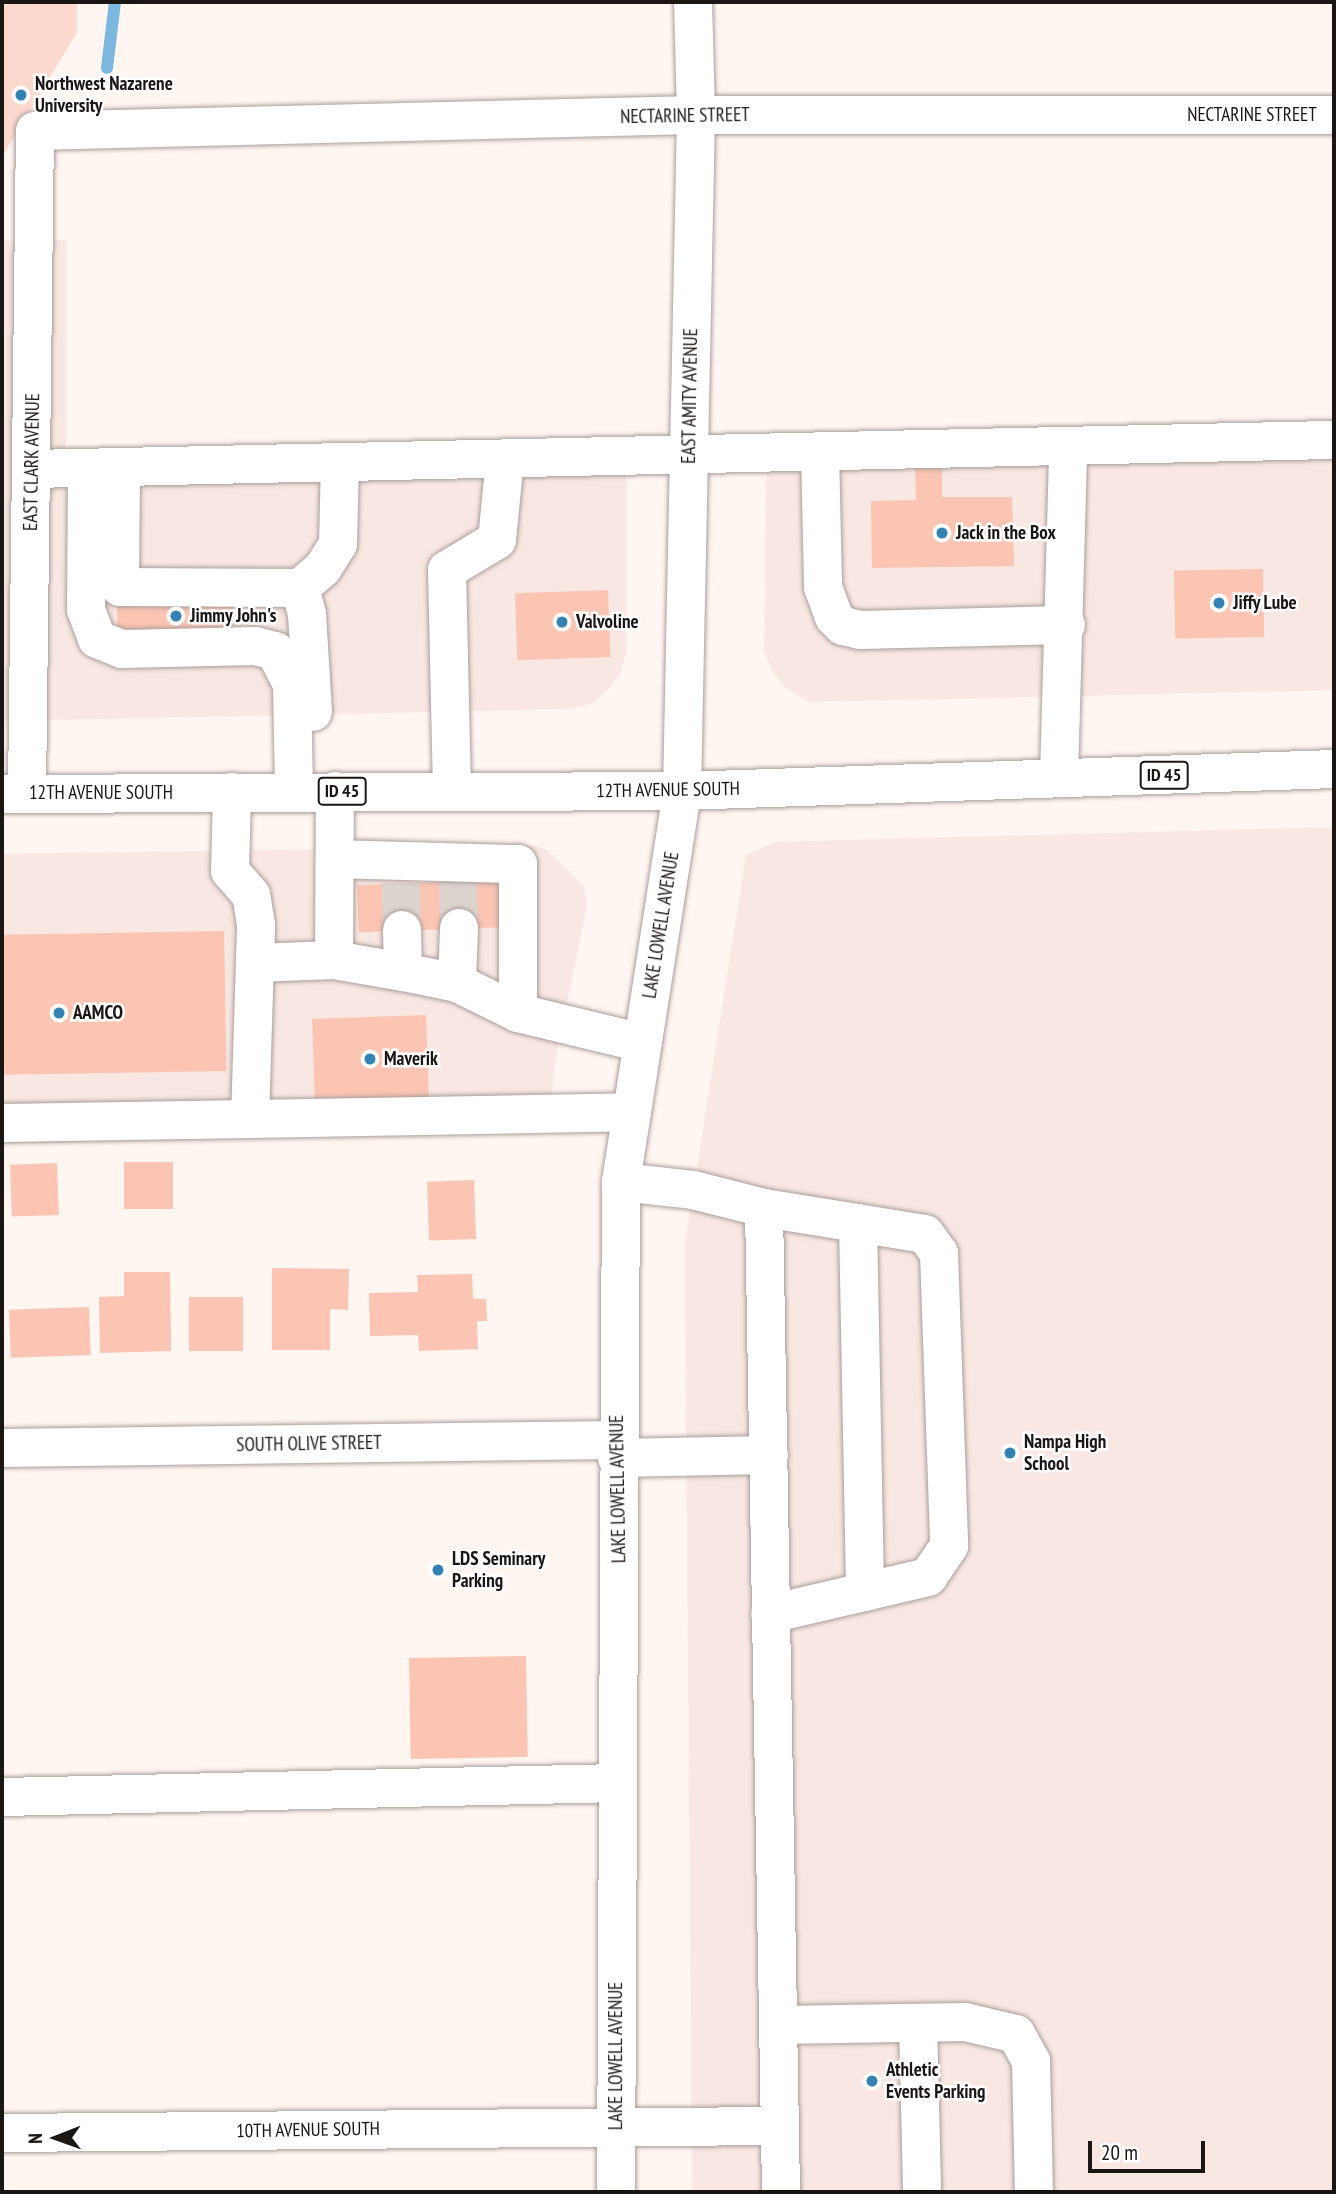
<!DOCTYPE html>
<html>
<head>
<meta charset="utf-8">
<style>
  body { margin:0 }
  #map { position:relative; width:1336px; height:2194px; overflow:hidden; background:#fff5f1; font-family:"PT Sans Narrow",sans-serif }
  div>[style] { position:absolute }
  .built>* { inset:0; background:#f8e7e2 }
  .green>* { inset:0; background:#fdd8cc }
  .stream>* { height:12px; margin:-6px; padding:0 6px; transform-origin:6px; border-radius:6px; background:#7cb7e0 }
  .building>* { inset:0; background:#fbc4b3; transform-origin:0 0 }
  .minor-tunnel>* { height:38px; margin-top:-19px; transform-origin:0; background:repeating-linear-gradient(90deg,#ddd4d0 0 38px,transparent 0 57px) }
  .roads { filter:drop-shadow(0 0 2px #aa9e9b) drop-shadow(0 0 2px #aa9e9b) }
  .minor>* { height:38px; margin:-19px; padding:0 19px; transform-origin:19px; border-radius:19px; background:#fff }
  .major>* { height:38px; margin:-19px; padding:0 19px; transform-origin:19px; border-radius:19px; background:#fff }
  .dots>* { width:19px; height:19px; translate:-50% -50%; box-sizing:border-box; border:4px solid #fff; border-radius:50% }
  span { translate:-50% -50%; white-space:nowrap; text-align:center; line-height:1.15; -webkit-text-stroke:5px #fff; paint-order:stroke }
  .shield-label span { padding:2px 5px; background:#fff; border:2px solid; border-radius:5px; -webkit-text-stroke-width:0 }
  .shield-label { font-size:18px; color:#1a1614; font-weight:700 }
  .poi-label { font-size:19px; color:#1a1614; font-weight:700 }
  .left { translate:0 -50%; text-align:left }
  .street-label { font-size:19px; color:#1a1614 }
  .frame { position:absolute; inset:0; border:4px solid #1a1614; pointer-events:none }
  .north { position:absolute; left:21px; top:2103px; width:70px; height:70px; -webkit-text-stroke:5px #fff; paint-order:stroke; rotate:269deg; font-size:19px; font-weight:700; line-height:28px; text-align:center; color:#1a1614 }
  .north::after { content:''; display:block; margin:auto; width:24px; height:32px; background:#1a1614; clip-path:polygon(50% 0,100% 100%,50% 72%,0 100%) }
  .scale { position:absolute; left:1088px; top:2141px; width:117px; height:32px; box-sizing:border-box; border:4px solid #1a1614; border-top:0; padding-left:9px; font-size:21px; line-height:24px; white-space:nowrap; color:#1a1614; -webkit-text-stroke:5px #fff; paint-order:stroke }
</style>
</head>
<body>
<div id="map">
  <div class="built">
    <i style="clip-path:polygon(66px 240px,66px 455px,626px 444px,626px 653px,620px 674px,609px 689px,593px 703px,571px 709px,2px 721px,2px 241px)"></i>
    <i style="clip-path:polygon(1334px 427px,1334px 690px,810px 702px,785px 688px,770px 667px,764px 650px,767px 437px)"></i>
    <i style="clip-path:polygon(1334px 827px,1334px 2192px,692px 2192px,685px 1244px,746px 855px,775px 842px)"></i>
    <i style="clip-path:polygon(536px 846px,548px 850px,584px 886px,587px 905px,554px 1067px,549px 1132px,2px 1144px,2px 854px)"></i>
  </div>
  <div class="green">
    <i style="clip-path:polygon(2px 2px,77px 2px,77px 32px,2px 157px)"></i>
  </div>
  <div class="stream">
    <i style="left:107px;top:68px;width:66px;rotate:-83.1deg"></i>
  </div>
  <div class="building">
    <i style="clip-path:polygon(915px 465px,942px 465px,942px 497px,1012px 497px,1014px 566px,872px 568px,871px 501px,916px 500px)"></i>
    <i style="left:1263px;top:569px;width:68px;height:89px;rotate:89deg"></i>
    <i style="left:608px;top:590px;width:67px;height:93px;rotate:88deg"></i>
    <i style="clip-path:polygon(223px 601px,233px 607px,235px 624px,227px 634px,118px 638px,117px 602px)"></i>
    <i style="left:506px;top:880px;width:47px;height:149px;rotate:88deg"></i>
    <i style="left:224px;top:931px;width:140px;height:222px;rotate:89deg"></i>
    <i style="left:426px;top:1015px;width:84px;height:114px;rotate:88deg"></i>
    <i style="left:173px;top:1162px;width:47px;height:49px;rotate:90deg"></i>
    <i style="left:57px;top:1163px;width:52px;height:47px;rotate:88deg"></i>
    <i style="left:474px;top:1180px;width:59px;height:47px;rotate:88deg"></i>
    <i style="clip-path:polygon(272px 1268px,349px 1269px,348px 1310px,330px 1309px,330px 1350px,272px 1350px)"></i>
    <i style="clip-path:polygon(124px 1272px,170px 1272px,171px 1351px,100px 1353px,99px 1297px,124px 1296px)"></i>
    <i style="clip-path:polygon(472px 1274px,473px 1299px,486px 1299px,487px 1321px,477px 1321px,478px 1349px,419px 1351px,418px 1335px,370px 1336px,369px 1293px,418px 1292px,417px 1275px)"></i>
    <i style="left:189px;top:1297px;width:54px;height:54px"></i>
    <i style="left:89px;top:1307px;width:48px;height:80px;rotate:88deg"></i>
    <i style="left:526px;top:1656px;width:101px;height:117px;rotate:89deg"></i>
  </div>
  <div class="minor-tunnel">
    <i style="left:458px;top:881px;width:47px;rotate:88.8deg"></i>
    <i style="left:401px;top:883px;width:47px;rotate:88.8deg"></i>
  </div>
  <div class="roads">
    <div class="minor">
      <i style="left:820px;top:452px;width:135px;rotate:88.7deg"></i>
      <i style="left:823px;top:587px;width:32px;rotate:70deg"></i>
      <i style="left:834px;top:617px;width:13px;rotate:45deg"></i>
      <i style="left:843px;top:626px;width:17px;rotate:13deg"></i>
      <i style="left:860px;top:630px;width:206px;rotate:-1.4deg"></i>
      <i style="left:87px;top:468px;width:142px;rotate:90.4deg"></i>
      <i style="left:86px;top:610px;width:31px;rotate:69deg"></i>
      <i style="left:97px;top:639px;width:27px;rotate:22deg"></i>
      <i style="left:122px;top:649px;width:133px;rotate:-1.3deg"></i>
      <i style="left:255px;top:646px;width:21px;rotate:14deg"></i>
      <i style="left:275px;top:651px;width:37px;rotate:63deg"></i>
      <i style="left:292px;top:684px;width:108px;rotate:88.9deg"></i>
      <i style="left:121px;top:468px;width:119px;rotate:90.5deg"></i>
      <i style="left:120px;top:587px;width:180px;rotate:0.3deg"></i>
      <i style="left:300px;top:588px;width:30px;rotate:-41deg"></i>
      <i style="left:323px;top:568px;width:28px;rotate:-58deg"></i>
      <i style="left:338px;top:544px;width:82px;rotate:-88.6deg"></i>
      <i style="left:32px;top:469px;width:1302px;rotate:-1.28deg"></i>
      <i style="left:300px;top:588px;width:27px;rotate:75deg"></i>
      <i style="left:307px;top:614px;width:98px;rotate:86.5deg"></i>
      <i style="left:1059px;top:778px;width:331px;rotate:-88.4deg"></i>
      <i style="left:452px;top:790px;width:220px;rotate:-91.3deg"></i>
      <i style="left:447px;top:570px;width:58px;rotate:-31deg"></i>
      <i style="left:497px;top:540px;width:81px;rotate:-84.4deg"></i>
      <i style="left:27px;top:793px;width:662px;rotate:-89.31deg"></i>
      <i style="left:35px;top:131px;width:661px;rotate:-1.39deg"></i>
      <i style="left:696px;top:115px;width:638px"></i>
      <i style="left:335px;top:859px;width:183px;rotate:1.6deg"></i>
      <i style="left:518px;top:864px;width:149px;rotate:90deg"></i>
      <i style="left:402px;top:930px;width:42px;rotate:88.6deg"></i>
      <i style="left:334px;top:960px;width:169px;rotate:-89.7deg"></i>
      <i style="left:255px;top:963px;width:79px;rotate:-2.2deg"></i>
      <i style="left:334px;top:960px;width:70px;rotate:9.9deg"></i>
      <i style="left:403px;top:972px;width:55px;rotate:11.5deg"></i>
      <i style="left:457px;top:983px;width:68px;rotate:26.2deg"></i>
      <i style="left:518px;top:1013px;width:128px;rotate:13.6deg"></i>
      <i style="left:457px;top:983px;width:55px;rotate:-87.9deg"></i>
      <i style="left:250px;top:1119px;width:382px;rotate:-1deg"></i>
      <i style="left:2px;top:1123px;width:248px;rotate:-0.9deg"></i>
      <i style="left:250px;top:1119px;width:194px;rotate:-88.2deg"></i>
      <i style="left:256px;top:925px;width:30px;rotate:-99deg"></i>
      <i style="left:251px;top:895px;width:32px;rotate:-131deg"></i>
      <i style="left:230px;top:871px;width:79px;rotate:-88.5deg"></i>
      <i style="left:621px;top:1182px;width:72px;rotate:6.3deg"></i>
      <i style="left:693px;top:1190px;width:73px;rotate:14.2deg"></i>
      <i style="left:764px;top:1208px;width:163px;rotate:9.2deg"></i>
      <i style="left:925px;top:1234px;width:24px;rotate:54deg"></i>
      <i style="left:939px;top:1253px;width:293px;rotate:88deg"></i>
      <i style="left:949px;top:1546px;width:37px;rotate:124deg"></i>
      <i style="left:928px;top:1577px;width:162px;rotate:166.8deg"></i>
      <i style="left:764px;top:1208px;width:984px;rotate:89.01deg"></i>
      <i style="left:858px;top:1223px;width:369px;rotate:88.9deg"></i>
      <i style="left:2px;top:1448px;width:615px;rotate:-0.75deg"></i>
      <i style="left:617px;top:1458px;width:152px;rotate:-1.1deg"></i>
      <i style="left:2px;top:1797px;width:615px;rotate:-1.3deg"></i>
      <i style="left:918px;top:2023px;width:169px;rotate:88.6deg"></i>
      <i style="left:778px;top:2025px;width:187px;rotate:-0.9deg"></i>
      <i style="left:965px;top:2022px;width:52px;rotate:13.2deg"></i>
      <i style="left:1016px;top:2034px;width:31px;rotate:61deg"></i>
      <i style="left:1031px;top:2061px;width:131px;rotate:88.7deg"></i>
      <i style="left:2px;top:2133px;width:778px;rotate:-0.52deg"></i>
    </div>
    <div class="major">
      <i style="left:2px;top:794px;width:680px;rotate:-0.25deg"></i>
      <i style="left:682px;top:791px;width:652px;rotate:-1.93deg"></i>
      <i style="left:616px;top:2192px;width:1010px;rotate:-89.72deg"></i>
      <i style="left:621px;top:1182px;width:396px;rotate:-81.1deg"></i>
      <i style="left:682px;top:791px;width:676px;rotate:-88.81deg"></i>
      <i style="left:696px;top:115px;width:113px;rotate:-91.5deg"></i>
    </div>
  </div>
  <div class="dots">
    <i style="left:21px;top:95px;background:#3282b3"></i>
    <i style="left:942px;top:533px;background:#3282b3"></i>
    <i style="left:1219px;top:603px;background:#3282b3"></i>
    <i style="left:176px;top:616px;background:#3282b3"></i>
    <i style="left:562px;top:622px;background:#3282b3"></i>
    <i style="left:59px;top:1013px;background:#3282b3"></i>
    <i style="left:370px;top:1059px;background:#3282b3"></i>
    <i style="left:1010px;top:1453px;background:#3282b3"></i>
    <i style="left:438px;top:1570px;background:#3282b3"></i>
    <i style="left:872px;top:2081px;background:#3282b3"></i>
  </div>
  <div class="shield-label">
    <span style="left:1164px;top:775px">ID 45</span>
    <span style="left:342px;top:791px">ID 45</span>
  </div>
  <div class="poi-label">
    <span class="left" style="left:35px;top:95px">Northwest Nazarene<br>University</span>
    <span class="left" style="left:956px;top:533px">Jack in the Box</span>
    <span class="left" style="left:1233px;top:603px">Jiffy Lube</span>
    <span class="left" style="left:190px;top:616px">Jimmy John's</span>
    <span class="left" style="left:576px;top:622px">Valvoline</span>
    <span class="left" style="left:73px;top:1013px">AAMCO</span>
    <span class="left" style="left:384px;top:1059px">Maverik</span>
    <span class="left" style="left:1024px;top:1453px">Nampa High<br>School</span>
    <span class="left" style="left:452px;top:1570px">LDS Seminary<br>Parking</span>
    <span class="left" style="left:886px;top:2081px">Athletic<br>Events Parking</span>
  </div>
  <div class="street-label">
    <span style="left:1252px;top:115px">NECTARINE STREET</span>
    <span style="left:685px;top:116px;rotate:-1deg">NECTARINE STREET</span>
    <span style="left:690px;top:396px;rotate:-89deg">EAST AMITY AVENUE</span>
    <span style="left:32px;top:462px;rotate:-89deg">EAST CLARK AVENUE</span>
    <span style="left:668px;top:790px;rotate:-1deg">12TH AVENUE SOUTH</span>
    <span style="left:101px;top:793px">12TH AVENUE SOUTH</span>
    <span style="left:661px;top:925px;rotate:-81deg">LAKE LOWELL AVENUE</span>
    <span style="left:309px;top:1444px;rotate:-1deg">SOUTH OLIVE STREET</span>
    <span style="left:618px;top:1489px;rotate:-91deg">LAKE LOWELL AVENUE</span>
    <span style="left:616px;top:2056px;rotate:-90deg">LAKE LOWELL AVENUE</span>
    <span style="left:308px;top:2130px;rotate:-1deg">10TH AVENUE SOUTH</span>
  </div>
  <div class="frame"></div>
  <div class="north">N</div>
  <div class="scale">20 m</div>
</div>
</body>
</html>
